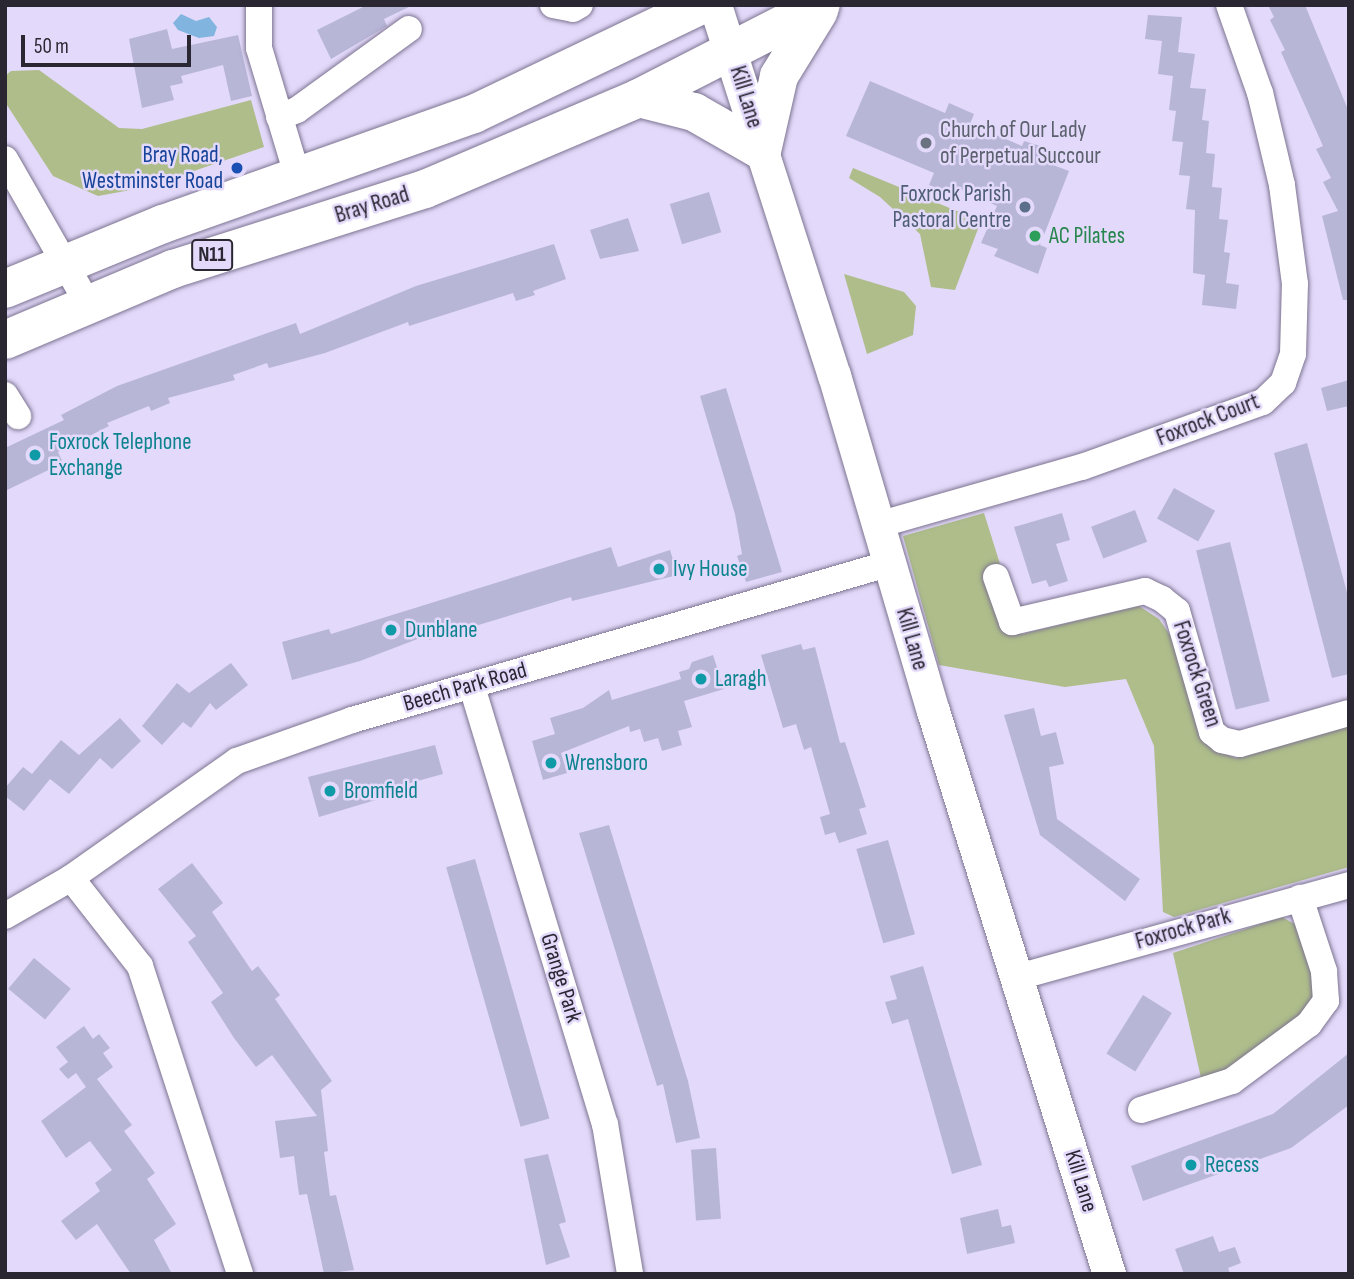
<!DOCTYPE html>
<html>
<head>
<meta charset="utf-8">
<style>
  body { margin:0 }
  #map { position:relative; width:1354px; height:1279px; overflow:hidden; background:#e3d9fa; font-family:"Sofia Sans Condensed",sans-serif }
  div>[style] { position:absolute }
  .green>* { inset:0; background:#aebd8a }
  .water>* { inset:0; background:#81b5df }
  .building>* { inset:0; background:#b8b6d7; transform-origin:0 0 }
  .roads { filter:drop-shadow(0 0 2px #7d7491) drop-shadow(0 0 2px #7d7491) }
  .minor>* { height:26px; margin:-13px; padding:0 13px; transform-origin:13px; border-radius:13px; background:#fff }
  .major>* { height:33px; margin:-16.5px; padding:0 16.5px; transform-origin:16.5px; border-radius:16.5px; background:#fff }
  .highway>* { height:38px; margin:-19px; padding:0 19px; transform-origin:19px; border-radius:19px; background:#fff }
  .dots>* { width:19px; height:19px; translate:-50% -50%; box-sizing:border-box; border:4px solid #e3d9fa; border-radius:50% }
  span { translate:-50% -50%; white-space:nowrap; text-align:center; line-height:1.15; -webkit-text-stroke:5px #e3d9fa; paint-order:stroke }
  .shield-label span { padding:2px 5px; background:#e3d9fa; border:2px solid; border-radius:5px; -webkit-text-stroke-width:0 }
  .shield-label { font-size:21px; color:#2a2632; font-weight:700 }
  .street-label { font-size:23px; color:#2a2632 }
  .worship-label { font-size:23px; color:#5b616d }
  .left { translate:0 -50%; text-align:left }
  .transit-label { font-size:23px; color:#164399 }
  .right { translate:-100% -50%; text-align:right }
  .service-label { font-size:23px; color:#4e5e75 }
  .leisure-label { font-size:23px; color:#27864d }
  .culture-label { font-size:23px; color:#0d838f }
  .frame { position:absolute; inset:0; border:7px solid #2a2632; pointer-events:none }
  .scale { position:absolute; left:21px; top:35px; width:170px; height:32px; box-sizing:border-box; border:4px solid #2a2632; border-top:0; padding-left:9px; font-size:21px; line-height:24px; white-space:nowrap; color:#2a2632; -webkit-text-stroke:5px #e3d9fa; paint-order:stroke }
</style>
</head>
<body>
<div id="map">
  <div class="green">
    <i style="clip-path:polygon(39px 70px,119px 128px,142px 129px,251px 100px,264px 147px,147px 187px,98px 196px,53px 176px,5px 102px,5px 76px,11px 71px)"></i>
    <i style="clip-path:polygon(853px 168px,981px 221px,955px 290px,931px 287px,920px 234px,880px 197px,849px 178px)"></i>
    <i style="clip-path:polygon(844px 274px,904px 292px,916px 306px,913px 335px,867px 354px)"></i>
    <i style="clip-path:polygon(984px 513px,1022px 634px,1139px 606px,1159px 619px,1172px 638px,1215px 749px,1235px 758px,1349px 724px,1349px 867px,1174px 917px,1163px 912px,1154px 746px,1126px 679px,1065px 687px,939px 665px,903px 536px)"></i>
    <i style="clip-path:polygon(1282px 917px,1300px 927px,1319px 995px,1259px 1059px,1201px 1078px,1173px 953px)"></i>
  </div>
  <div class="water">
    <i style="clip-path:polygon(181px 14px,196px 21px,209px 17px,217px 27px,214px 36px,199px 38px,178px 30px,173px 23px)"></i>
  </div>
  <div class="building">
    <i style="clip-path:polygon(367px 5px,413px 5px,384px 19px,387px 26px,331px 59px,317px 30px)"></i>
    <i style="clip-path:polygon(1268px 5px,1305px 5px,1349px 112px,1349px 300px,1343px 300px,1322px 216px,1338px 211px,1323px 182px,1331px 178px,1316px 149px,1323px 146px,1281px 52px,1285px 50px,1270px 20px,1274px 17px)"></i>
    <i style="clip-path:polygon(1148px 15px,1182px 17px,1178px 52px,1195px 54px,1190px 88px,1206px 89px,1202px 120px,1209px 121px,1206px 153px,1215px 154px,1212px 187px,1222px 188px,1219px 219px,1228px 220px,1224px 252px,1230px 253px,1226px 283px,1239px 285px,1236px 309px,1202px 305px,1205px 275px,1193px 273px,1195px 210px,1186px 209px,1190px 176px,1179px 175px,1183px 142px,1172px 141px,1176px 111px,1169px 110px,1173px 76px,1158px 74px,1162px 41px,1145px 39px)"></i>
    <i style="clip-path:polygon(167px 29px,172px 49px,238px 35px,252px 96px,231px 101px,223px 65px,181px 76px,183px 83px,170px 86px,174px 100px,142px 108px,129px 39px)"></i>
    <i style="clip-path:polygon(870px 81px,945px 113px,949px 103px,974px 114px,970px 124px,1022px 146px,1024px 141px,1057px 151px,1053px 165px,1069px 171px,1040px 245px,1047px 248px,1038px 274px,994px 256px,998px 249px,981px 243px,997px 206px,960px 189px,957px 196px,929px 185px,934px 173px,846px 136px)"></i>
    <i style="left:709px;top:192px;width:42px;height:41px;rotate:73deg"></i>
    <i style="clip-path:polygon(628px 218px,639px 251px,600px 259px,590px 230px)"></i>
    <i style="clip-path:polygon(554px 244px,566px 279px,533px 291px,535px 295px,516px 301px,513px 293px,409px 326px,408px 322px,325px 353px,269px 368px,267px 363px,233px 375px,235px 380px,168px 398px,170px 403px,151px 411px,149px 406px,107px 423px,109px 426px,58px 452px,63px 463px,5px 491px,5px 448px,64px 420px,61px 415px,117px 386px,296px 323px,300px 334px,416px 286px)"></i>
    <i style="clip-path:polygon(1349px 380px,1349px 406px,1327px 411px,1321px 388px)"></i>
    <i style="clip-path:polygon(726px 388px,782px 572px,746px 582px,737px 556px,742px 554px,735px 514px,700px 396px)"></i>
    <i style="clip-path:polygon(1307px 443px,1349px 600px,1349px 674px,1332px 678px,1274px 453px)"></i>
    <i style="left:1174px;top:488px;width:47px;height:35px;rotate:29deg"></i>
    <i style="left:1135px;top:510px;width:34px;height:47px;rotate:69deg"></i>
    <i style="clip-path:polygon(1062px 513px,1070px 540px,1056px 544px,1068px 581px,1049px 587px,1046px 580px,1032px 584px,1014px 527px)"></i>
    <i style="left:1230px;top:542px;width:164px;height:35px;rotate:76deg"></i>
    <i style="clip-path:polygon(611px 547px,618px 567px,670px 550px,678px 575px,572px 601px,571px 597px,429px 640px,428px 635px,360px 661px,292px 680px,282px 642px,329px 629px,331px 634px)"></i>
    <i style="clip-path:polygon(801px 644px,803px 650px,815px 647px,840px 743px,845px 742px,866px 807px,859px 809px,867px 834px,839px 843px,835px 832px,825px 835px,820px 817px,830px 814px,811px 747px,804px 750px,796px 724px,783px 728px,761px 655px)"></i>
    <i style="clip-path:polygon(713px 655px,724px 689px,684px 701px,692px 727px,678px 731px,682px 745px,662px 751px,658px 738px,644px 742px,640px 729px,630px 732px,629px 726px,561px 753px,567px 773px,543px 780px,532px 741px,555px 734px,550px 718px,583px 708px,609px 690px,612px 700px,681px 679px,679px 672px,689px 669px,692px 662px)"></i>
    <i style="clip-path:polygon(231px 663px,248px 685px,216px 710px,210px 703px,191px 728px,183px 722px,162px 745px,142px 726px,177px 683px,189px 693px)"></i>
    <i style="clip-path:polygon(1034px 708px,1041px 736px,1056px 732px,1064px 764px,1049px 767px,1057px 819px,1140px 879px,1125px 901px,1040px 835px,1004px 715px)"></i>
    <i style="clip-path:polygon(120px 718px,141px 741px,112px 769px,100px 758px,69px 794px,50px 779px,24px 811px,5px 796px,5px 788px,23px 767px,32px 774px,61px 740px,79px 755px)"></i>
    <i style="clip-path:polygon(435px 745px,443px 774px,377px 792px,379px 799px,319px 817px,308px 777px)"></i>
    <i style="clip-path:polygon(609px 825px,688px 1081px,700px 1138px,676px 1143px,663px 1084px,657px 1086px,579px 833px)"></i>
    <i style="left:888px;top:840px;width:98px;height:33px;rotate:74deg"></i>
    <i style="left:475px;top:859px;width:270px;height:30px;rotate:74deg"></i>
    <i style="clip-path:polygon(192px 863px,223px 903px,212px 912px,252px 971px,258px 966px,280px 995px,275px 999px,332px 1081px,321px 1090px,328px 1151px,324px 1152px,330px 1196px,336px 1195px,354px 1270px,324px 1274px,307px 1194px,299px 1195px,294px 1156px,280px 1158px,275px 1121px,317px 1116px,272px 1055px,256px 1067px,234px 1038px,211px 1002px,223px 993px,188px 942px,196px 936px,158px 889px)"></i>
    <i style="left:34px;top:958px;width:48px;height:40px;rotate:40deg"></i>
    <i style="clip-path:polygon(923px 966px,982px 1165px,952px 1174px,908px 1019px,892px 1024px,885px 1002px,897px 999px,890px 976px)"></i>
    <i style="left:1143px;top:995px;width:34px;height:69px;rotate:32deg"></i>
    <i style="clip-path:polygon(84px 1026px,93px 1039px,99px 1034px,110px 1048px,103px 1053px,113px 1067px,97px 1079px,132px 1125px,124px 1131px,155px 1173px,147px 1179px,176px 1224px,154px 1240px,172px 1274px,131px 1274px,97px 1224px,76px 1240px,61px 1221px,100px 1191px,95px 1183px,112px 1170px,90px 1141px,66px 1158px,41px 1121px,86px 1087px,76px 1073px,68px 1079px,59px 1069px,68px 1062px,56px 1047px)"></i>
    <i style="clip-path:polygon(1349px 1053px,1349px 1105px,1291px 1148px,1143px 1201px,1131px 1166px,1273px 1114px)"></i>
    <i style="left:716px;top:1148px;width:71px;height:25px;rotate:86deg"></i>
    <i style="clip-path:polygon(548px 1154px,566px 1222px,559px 1224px,570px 1257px,546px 1265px,524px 1159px)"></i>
    <i style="clip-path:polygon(998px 1209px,1002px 1227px,1011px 1225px,1015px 1243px,967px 1254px,960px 1218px)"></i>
    <i style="clip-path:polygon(1213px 1236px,1219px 1252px,1235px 1247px,1241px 1263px,1228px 1268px,1230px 1274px,1184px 1274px,1175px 1249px)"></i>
  </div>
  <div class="roads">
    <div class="minor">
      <i style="left:553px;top:5px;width:20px;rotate:11deg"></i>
      <i style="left:573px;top:9px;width:8px;rotate:-30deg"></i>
      <i style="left:259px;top:6px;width:42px;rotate:90deg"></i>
      <i style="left:259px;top:48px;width:136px;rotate:73.3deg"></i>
      <i style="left:279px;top:117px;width:19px;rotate:-21deg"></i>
      <i style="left:297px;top:110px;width:138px;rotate:-35.9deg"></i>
      <i style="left:5px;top:159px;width:167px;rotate:60.2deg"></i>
      <i style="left:5px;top:395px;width:25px;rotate:58deg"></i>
      <i style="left:878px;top:525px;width:212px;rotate:-15.9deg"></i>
      <i style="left:1082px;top:467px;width:192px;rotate:-19.8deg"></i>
      <i style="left:1263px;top:402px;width:28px;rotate:-44deg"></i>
      <i style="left:1283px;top:383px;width:31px;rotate:-71deg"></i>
      <i style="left:1293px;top:354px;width:70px;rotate:-88.4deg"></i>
      <i style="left:1295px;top:284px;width:100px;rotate:-97.5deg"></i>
      <i style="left:1282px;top:185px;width:95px;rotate:-103.4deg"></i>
      <i style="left:1260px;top:93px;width:93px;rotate:-109.4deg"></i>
      <i style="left:996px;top:577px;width:48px;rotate:70.4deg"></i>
      <i style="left:1012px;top:622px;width:137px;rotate:-13.1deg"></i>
      <i style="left:1145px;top:591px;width:19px;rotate:25deg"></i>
      <i style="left:1162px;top:599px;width:19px;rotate:39deg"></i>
      <i style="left:1177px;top:611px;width:126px;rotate:73.9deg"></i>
      <i style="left:1212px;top:732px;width:13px;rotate:39deg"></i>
      <i style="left:1222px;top:740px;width:18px;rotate:13deg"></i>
      <i style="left:1240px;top:744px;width:113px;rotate:-15.9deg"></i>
      <i style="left:472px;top:687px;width:457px;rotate:73.1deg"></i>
      <i style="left:605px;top:1124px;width:152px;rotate:80.5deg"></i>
      <i style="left:71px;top:878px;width:112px;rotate:51.9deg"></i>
      <i style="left:140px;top:966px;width:324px;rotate:72deg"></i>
      <i style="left:5px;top:916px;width:76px;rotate:-29.9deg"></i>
      <i style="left:71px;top:878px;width:203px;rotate:-35.2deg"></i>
      <i style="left:237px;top:761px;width:122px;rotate:-19.6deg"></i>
      <i style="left:352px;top:720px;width:561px;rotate:-16.24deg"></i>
      <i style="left:1018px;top:977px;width:344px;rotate:-15.5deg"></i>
      <i style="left:1141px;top:1110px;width:96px;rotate:-17.7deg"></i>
      <i style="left:1232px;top:1081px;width:96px;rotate:-36.5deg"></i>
      <i style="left:1309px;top:1024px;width:29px;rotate:-54deg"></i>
      <i style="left:1326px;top:1001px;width:30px;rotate:-94deg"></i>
      <i style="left:1324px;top:971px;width:77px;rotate:-108.2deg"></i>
    </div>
    <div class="major">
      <i style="left:715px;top:5px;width:389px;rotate:72.2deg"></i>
      <i style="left:834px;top:375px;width:350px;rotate:73.6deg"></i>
      <i style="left:933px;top:711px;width:590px;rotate:72.64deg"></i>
    </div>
    <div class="highway">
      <i style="left:639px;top:98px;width:57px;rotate:14.3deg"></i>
      <i style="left:694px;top:112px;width:78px;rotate:29.8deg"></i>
      <i style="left:762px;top:151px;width:77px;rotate:-77.2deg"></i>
      <i style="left:779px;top:76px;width:76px;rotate:-58.4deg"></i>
      <i style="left:5px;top:289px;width:171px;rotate:-22.4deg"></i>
      <i style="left:163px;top:224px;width:330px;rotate:-19.5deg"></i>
      <i style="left:474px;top:114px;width:253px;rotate:-25.6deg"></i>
      <i style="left:5px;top:340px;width:182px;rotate:-22.9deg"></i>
      <i style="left:173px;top:269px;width:264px;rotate:-17.6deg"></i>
      <i style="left:425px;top:189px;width:233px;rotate:-23deg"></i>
      <i style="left:639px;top:98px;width:204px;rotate:-27.1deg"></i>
    </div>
  </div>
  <div class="dots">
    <i style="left:926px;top:143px;background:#6b7280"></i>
    <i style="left:237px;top:168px;background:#1a4fb4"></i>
    <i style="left:1025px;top:207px;background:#5c6f8a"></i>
    <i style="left:1035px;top:236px;background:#2e9e5b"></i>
    <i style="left:35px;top:455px;background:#0f9aa8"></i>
    <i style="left:659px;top:569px;background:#0f9aa8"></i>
    <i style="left:391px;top:630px;background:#0f9aa8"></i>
    <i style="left:701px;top:679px;background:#0f9aa8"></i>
    <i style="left:551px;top:763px;background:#0f9aa8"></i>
    <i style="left:330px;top:791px;background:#0f9aa8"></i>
    <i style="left:1191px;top:1165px;background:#0f9aa8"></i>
  </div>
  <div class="shield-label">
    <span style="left:212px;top:255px">N11</span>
  </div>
  <div class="street-label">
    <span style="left:746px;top:97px;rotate:73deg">Kill Lane</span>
    <span style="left:372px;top:205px;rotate:-17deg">Bray Road</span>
    <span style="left:1208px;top:420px;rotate:-21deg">Foxrock Court</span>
    <span style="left:912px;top:639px;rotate:74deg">Kill Lane</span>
    <span style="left:1197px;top:674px;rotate:72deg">Foxrock Green</span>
    <span style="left:465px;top:687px;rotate:-16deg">Beech Park Road</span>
    <span style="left:1183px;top:929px;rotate:-16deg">Foxrock Park</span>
    <span style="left:561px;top:978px;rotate:73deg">Grange Park</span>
    <span style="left:1081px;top:1181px;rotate:73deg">Kill Lane</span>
  </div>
  <div class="worship-label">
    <span class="left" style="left:940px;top:143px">Church of Our Lady<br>of Perpetual Succour</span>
  </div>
  <div class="transit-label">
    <span class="right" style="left:223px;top:168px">Bray Road,<br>Westminster Road</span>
  </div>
  <div class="service-label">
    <span class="right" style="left:1011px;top:207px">Foxrock Parish<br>Pastoral Centre</span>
  </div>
  <div class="leisure-label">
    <span class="left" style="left:1049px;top:236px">AC Pilates</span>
  </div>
  <div class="culture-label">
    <span class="left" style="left:49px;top:455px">Foxrock Telephone<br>Exchange</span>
    <span class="left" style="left:673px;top:569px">Ivy House</span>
    <span class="left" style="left:405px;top:630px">Dunblane</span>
    <span class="left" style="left:715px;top:679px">Laragh</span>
    <span class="left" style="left:565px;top:763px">Wrensboro</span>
    <span class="left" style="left:344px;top:791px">Bromfield</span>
    <span class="left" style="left:1205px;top:1165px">Recess</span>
  </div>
  <div class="frame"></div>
  <div class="scale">50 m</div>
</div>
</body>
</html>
